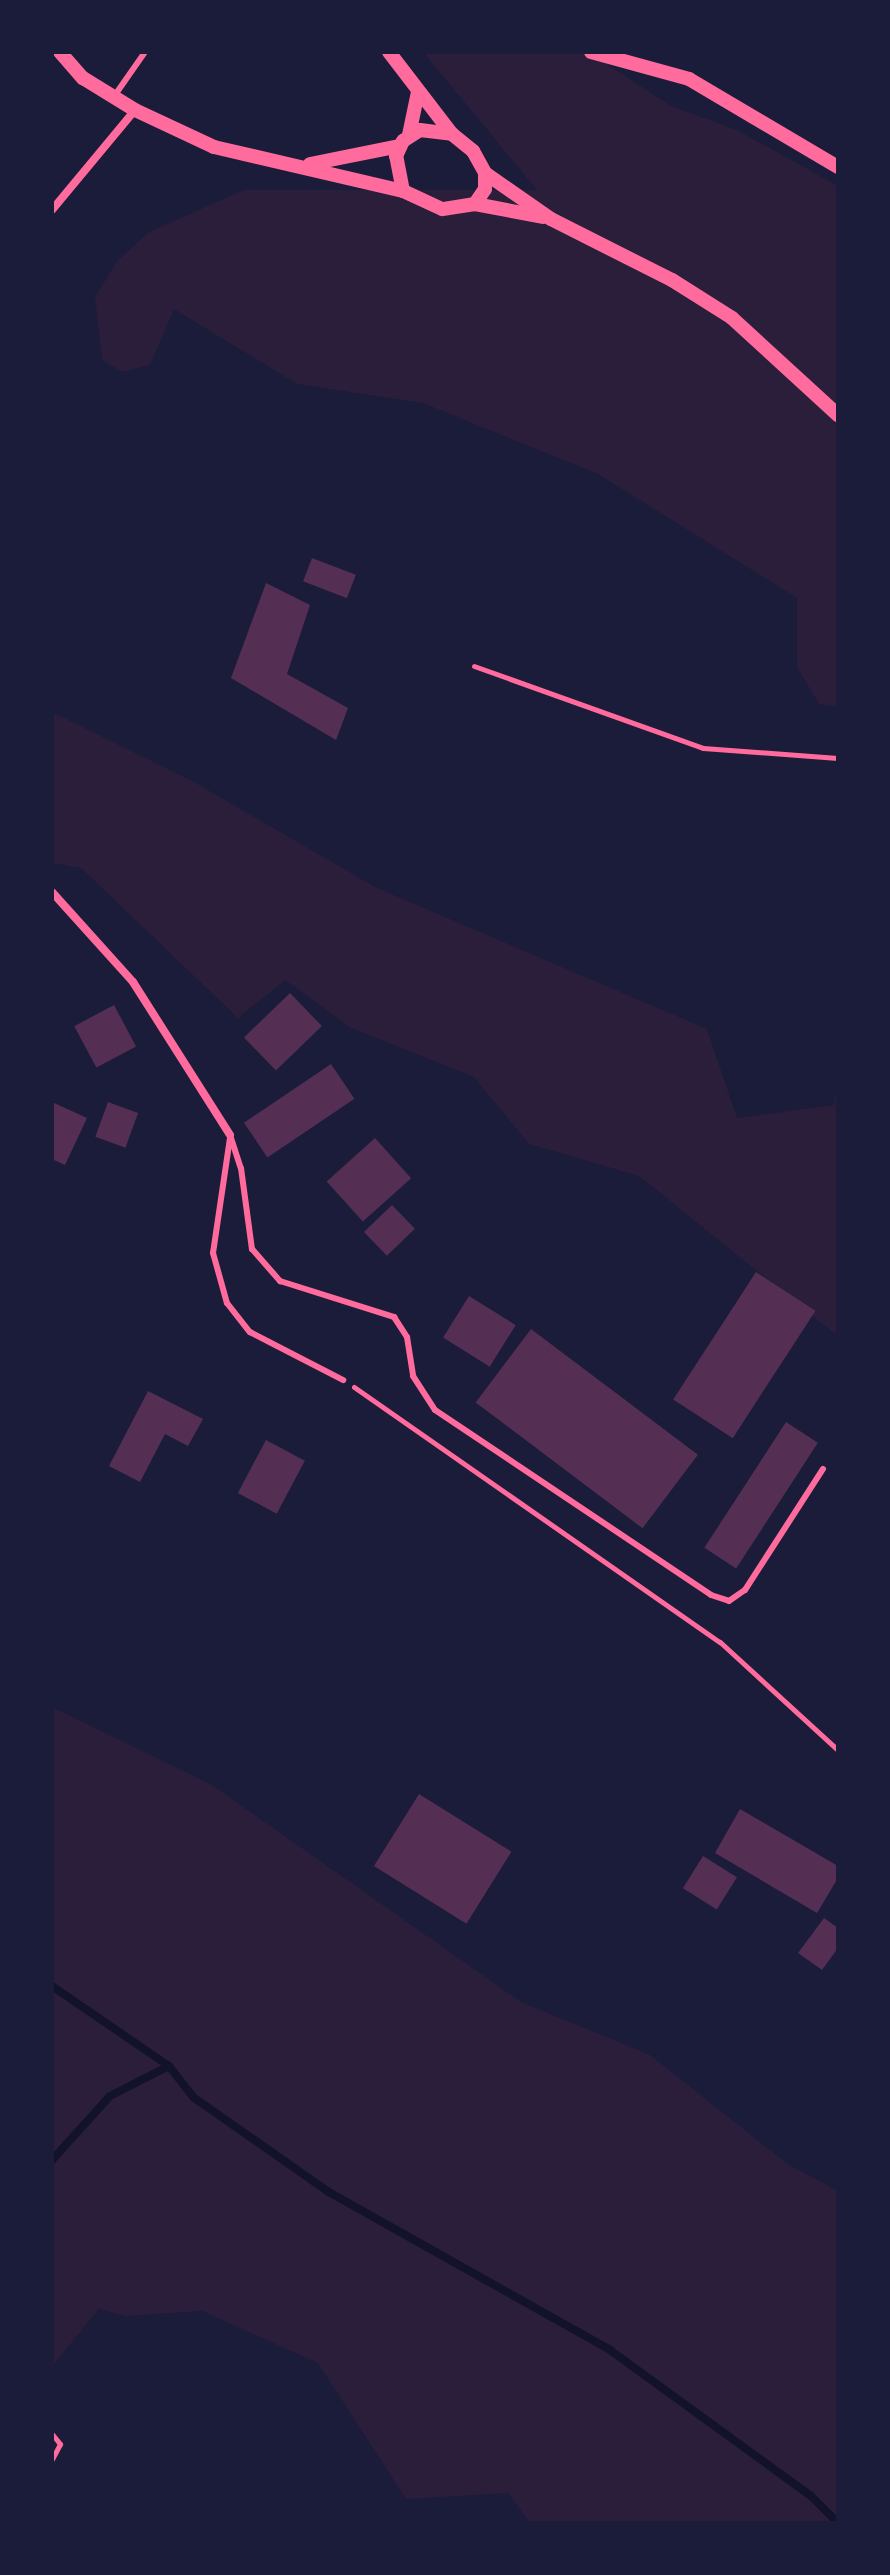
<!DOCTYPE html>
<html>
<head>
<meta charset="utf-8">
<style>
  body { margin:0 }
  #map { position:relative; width:890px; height:2575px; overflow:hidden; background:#1b1b3a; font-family:Raleway,sans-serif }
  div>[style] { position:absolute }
  .green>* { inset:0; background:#2a1e3b }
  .stream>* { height:8px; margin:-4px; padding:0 4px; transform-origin:4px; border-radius:4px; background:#12122b }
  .building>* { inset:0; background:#542f53; transform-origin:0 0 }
  .path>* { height:5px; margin:-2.5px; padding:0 2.5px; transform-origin:2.5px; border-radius:2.5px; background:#ff6b9d }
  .service>* { height:6px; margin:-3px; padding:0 3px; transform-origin:3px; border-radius:3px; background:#ff6b9d }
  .minor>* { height:8px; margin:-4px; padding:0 4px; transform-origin:4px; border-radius:4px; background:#ff6b9d }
  .tertiary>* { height:14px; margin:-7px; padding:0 7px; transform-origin:7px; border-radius:7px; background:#ff6b9d }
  span { translate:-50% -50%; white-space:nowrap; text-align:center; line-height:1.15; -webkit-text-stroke:8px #1b1b3a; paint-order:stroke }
  .frame { position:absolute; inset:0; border:54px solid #1b1b3a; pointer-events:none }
</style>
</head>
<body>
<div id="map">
  <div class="green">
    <i style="clip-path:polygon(423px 52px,588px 52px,671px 106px,737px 130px,838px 186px,838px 707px,819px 704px,797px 667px,797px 598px,598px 474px,423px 403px,297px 384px,174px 309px,150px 365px,122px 372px,102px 360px,95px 297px,118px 260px,149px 232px,244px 190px,537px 190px)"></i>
    <i style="clip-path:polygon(52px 712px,194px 782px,375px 887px,707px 1029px,737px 1118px,834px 1105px,838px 1078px,838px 1336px,639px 1176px,529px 1144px,474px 1077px,351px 1028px,285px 980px,238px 1018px,81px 868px,52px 863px)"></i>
    <i style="clip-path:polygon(52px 1707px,212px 1785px,521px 2002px,650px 2055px,786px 2163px,838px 2191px,838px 2523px,530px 2523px,508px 2493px,406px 2499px,318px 2363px,202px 2311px,125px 2316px,99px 2309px,52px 2366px)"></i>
  </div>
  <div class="stream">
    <i style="left:52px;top:1986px;width:142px;rotate:34.4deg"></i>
    <i style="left:169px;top:2066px;width:39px;rotate:52deg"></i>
    <i style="left:193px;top:2097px;width:164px;rotate:35deg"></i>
    <i style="left:327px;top:2191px;width:325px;rotate:29.3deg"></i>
    <i style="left:610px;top:2350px;width:248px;rotate:36deg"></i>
    <i style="left:811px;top:2496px;width:38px;rotate:45deg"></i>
    <i style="left:52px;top:2160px;width:86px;rotate:-47.8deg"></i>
    <i style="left:110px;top:2096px;width:66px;rotate:-27deg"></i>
  </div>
  <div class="building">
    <i style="left:312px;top:558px;width:47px;height:25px;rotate:21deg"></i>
    <i style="clip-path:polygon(266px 583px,310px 605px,287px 674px,348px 708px,336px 740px,231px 678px)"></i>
    <i style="left:290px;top:993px;width:46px;height:64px;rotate:46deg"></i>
    <i style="left:114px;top:1005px;width:47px;height:45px;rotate:62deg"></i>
    <i style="left:331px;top:1064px;width:42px;height:105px;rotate:56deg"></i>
    <i style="clip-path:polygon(52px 1102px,87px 1118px,65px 1165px,52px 1159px)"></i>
    <i style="left:108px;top:1102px;width:32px;height:37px;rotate:20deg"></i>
    <i style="left:375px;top:1138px;width:54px;height:65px;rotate:48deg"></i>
    <i style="left:392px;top:1205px;width:33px;height:39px;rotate:46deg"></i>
    <i style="left:756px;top:1272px;width:71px;height:152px;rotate:33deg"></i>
    <i style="left:469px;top:1296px;width:55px;height:49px;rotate:32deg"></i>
    <i style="left:531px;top:1329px;width:209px;height:92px;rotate:37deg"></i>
    <i style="clip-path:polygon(148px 1391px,203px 1419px,188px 1446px,165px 1434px,140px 1482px,109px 1466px)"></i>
    <i style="left:786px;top:1422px;width:38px;height:150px;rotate:33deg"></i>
    <i style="left:266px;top:1440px;width:44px;height:60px;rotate:28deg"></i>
    <i style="left:419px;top:1794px;width:109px;height:85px;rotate:32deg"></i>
    <i style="clip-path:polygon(740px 1809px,838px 1866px,838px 1878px,817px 1913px,715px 1853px)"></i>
    <i style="left:703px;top:1856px;width:40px;height:38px;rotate:32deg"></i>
    <i style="clip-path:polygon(824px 1918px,838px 1928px,838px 1948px,822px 1970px,798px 1953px)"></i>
  </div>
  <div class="path">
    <i style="left:474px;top:666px;width:243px;rotate:19.7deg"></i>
    <i style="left:703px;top:748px;width:135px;rotate:4.2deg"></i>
    <i style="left:354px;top:1387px;width:446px;rotate:34.9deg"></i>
    <i style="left:720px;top:1642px;width:160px;rotate:42.5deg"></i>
    <i style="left:52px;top:2434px;width:13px;rotate:51deg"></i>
    <i style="left:60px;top:2444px;width:17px;rotate:118deg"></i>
  </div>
  <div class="service">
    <i style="left:115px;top:95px;width:52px;rotate:-55.1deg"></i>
    <i style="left:230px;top:1135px;width:35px;rotate:72deg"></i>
    <i style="left:241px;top:1168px;width:82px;rotate:82.3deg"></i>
    <i style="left:252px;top:1249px;width:43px;rotate:48.8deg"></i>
    <i style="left:280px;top:1281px;width:120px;rotate:17.5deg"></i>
    <i style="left:394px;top:1317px;width:24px;rotate:57deg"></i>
    <i style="left:407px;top:1337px;width:39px;rotate:81deg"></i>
    <i style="left:413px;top:1376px;width:40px;rotate:57.1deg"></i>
    <i style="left:435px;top:1410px;width:332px;rotate:33.8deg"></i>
    <i style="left:711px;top:1595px;width:19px;rotate:18deg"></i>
    <i style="left:729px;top:1601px;width:19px;rotate:-35deg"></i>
    <i style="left:745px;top:1590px;width:144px;rotate:-57.2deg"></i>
    <i style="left:230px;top:1138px;width:116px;rotate:98.4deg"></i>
    <i style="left:213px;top:1253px;width:52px;rotate:74.4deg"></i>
    <i style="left:227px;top:1303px;width:37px;rotate:52deg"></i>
    <i style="left:250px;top:1332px;width:105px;rotate:27.3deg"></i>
  </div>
  <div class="minor">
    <i style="left:52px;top:210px;width:130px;rotate:-50.3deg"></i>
    <i style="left:52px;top:892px;width:121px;rotate:48deg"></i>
    <i style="left:133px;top:982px;width:181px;rotate:57.6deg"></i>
  </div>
  <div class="tertiary">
    <i style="left:60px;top:52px;width:35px;rotate:49deg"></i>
    <i style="left:83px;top:78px;width:61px;rotate:31.6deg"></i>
    <i style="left:135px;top:110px;width:87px;rotate:25.1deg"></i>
    <i style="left:214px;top:147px;width:194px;rotate:13.1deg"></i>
    <i style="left:389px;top:52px;width:103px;rotate:52.5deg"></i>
    <i style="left:591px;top:52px;width:102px;rotate:15.4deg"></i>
    <i style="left:689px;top:79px;width:173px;rotate:30.6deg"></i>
    <i style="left:420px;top:130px;width:32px;rotate:7deg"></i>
    <i style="left:452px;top:134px;width:27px;rotate:39deg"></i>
    <i style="left:473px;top:151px;width:25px;rotate:61deg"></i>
    <i style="left:485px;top:173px;width:16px;rotate:90deg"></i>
    <i style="left:485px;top:189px;width:18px;rotate:124deg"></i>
    <i style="left:475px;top:204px;width:33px;rotate:171deg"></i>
    <i style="left:442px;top:209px;width:43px;rotate:-155.2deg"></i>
    <i style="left:403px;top:191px;width:36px;rotate:-101deg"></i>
    <i style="left:396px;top:156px;width:17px;rotate:-65deg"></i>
    <i style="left:403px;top:141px;width:20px;rotate:-33deg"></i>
    <i style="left:409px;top:135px;width:44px;rotate:-78.2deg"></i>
    <i style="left:310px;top:164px;width:92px;rotate:-11.3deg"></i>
    <i style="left:485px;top:173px;width:80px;rotate:34.9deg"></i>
    <i style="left:551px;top:219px;width:136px;rotate:26.8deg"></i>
    <i style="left:672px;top:280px;width:71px;rotate:32.3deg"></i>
    <i style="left:732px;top:318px;width:144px;rotate:42.5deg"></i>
    <i style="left:475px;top:204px;width:69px;rotate:10.8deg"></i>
  </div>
  <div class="frame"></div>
</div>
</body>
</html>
